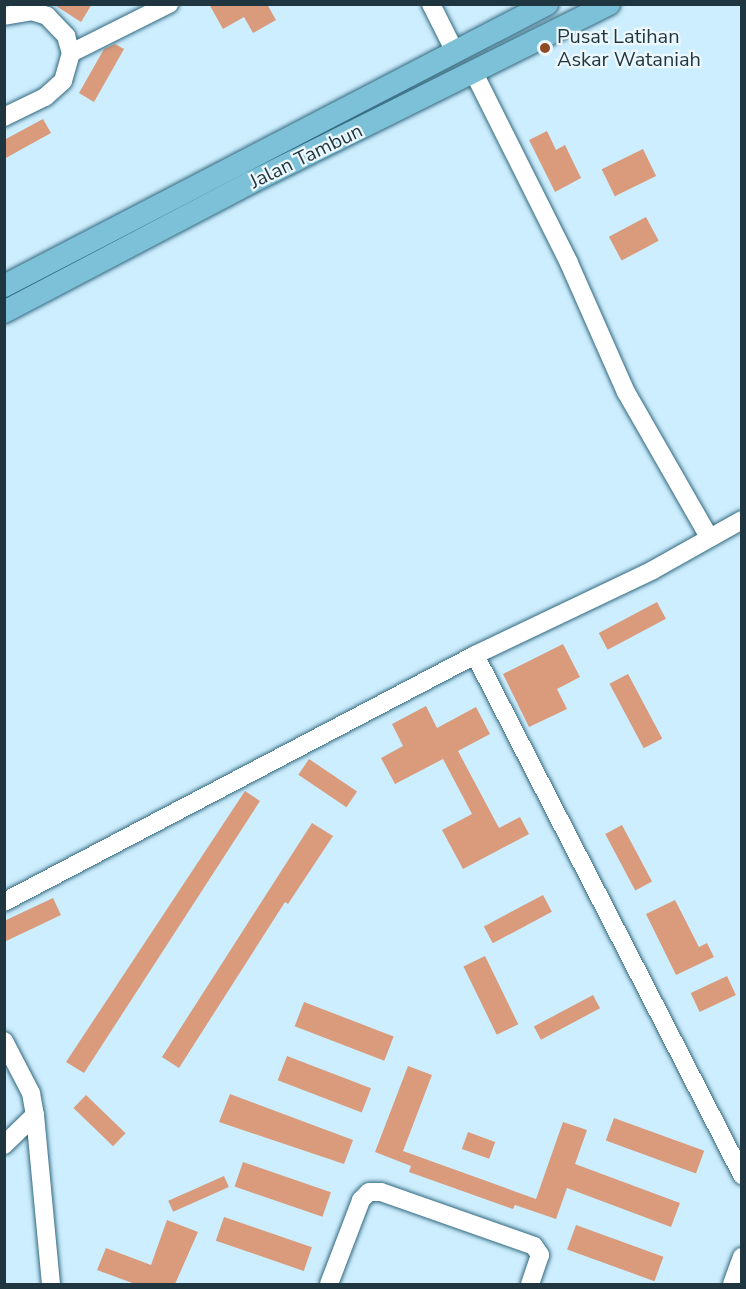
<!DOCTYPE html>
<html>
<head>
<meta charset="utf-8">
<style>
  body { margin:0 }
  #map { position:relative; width:746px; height:1289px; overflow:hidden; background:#cdeefe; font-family:"Nunito Sans",sans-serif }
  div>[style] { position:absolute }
  .building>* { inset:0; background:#d99b7c; transform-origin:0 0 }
  .roads { filter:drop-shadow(0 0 2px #31677d) drop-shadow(0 0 2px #31677d) }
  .minor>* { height:18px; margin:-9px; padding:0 9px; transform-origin:9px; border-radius:9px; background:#fff }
  .major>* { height:22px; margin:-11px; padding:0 11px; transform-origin:11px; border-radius:11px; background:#7dc1d9 }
  .dots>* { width:16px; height:16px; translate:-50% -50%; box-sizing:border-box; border:3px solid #edf8fd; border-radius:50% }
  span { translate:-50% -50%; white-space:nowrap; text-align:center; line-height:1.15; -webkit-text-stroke:4.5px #edf8fd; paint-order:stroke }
  .poi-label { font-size:20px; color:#1f3640 }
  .left { translate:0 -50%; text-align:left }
  .street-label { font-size:20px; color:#1f3640 }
  .frame { position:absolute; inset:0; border:6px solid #1f3640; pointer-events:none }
</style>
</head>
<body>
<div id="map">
  <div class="building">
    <i style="clip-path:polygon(53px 4px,92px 4px,81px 22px)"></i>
    <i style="clip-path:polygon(209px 4px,267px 4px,276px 20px,253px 33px,244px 17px,223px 29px)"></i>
    <i style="clip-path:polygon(115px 44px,124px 49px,94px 102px,79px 93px,104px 49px)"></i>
    <i style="clip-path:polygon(43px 119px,51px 133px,4px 159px,4px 140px)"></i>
    <i style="clip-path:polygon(547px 131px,556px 150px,565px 145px,581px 178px,555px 192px,529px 140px)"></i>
    <i style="left:643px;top:149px;width:30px;height:46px;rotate:64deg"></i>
    <i style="left:646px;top:217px;width:27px;height:42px;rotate:62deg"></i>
    <i style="left:657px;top:602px;width:19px;height:66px;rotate:62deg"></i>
    <i style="clip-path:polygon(563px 644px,580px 677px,557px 689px,567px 709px,529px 727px,503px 674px)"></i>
    <i style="left:628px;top:674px;width:73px;height:21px;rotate:62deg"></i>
    <i style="clip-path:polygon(426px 706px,437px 728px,476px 707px,490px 734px,458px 751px,499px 828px,520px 817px,529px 834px,463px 869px,442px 830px,472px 814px,443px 759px,395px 784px,381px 758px,403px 746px,392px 724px)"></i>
    <i style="left:309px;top:759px;width:58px;height:19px;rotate:34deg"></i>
    <i style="clip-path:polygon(245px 791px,260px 801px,84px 1073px,66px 1062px)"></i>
    <i style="clip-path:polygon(312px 823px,333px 836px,288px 904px,285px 902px,179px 1068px,162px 1057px)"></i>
    <i style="left:622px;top:825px;width:64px;height:19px;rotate:62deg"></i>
    <i style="left:543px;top:895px;width:19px;height:67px;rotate:62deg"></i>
    <i style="clip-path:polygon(53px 898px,61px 915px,4px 942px,4px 921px)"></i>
    <i style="clip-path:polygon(675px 900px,699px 947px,707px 943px,714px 957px,676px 975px,646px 914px)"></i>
    <i style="left:485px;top:956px;width:76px;height:24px;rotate:64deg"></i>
    <i style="left:727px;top:976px;width:21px;height:40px;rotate:65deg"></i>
    <i style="left:593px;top:995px;width:15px;height:67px;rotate:62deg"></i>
    <i style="left:304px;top:1002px;width:96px;height:26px;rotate:21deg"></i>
    <i style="left:287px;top:1056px;width:90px;height:26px;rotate:21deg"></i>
    <i style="clip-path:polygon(408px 1066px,432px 1075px,403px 1151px,536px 1199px,563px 1122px,587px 1130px,575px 1164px,680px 1203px,671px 1227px,567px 1188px,556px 1219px,515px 1205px,513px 1209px,409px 1172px,411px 1166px,375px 1152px)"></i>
    <i style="clip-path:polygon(230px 1094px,353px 1140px,344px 1164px,219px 1122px)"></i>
    <i style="left:86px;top:1095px;width:55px;height:18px;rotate:44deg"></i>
    <i style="left:614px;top:1118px;width:96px;height:24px;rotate:20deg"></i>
    <i style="left:468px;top:1132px;width:29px;height:18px;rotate:20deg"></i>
    <i style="left:243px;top:1162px;width:93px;height:26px;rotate:19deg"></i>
    <i style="left:224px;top:1176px;width:12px;height:61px;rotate:66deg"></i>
    <i style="left:224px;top:1217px;width:93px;height:25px;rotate:19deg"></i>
    <i style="clip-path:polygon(167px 1220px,198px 1232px,175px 1284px,135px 1284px,97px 1270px,106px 1248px,151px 1265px)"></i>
    <i style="left:576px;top:1225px;width:93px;height:26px;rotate:20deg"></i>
  </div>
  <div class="roads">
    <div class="minor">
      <i style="left:431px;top:4px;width:54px;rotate:63.4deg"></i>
      <i style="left:4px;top:16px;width:27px;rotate:-10deg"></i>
      <i style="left:31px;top:11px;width:17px;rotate:17deg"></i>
      <i style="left:47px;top:16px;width:28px;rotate:46deg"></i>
      <i style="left:66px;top:36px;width:18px;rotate:74deg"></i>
      <i style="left:71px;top:53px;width:29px;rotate:106deg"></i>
      <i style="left:63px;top:81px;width:24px;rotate:138deg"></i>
      <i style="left:45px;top:97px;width:46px;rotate:154deg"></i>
      <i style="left:71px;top:53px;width:110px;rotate:-26.6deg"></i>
      <i style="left:474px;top:73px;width:212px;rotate:63.4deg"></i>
      <i style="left:569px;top:263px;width:141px;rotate:66.2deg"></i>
      <i style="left:626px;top:392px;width:167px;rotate:60.2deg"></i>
      <i style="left:475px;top:655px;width:585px;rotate:62.82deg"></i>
      <i style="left:4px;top:902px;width:532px;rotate:-27.67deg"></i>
      <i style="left:475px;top:655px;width:197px;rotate:-25.5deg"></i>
      <i style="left:653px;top:570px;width:102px;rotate:-29.3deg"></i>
      <i style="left:4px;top:1041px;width:59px;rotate:62.6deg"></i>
      <i style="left:31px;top:1093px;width:22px;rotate:80deg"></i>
      <i style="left:35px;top:1115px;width:170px;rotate:84.6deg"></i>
      <i style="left:4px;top:1145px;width:43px;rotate:-44.1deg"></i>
      <i style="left:329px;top:1284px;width:90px;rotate:-69.1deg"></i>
      <i style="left:361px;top:1200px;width:11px;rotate:-45deg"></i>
      <i style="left:369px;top:1192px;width:12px"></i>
      <i style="left:381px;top:1192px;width:162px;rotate:19.4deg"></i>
      <i style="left:534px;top:1246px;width:11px;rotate:56deg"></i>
      <i style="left:540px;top:1255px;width:31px;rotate:109deg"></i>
      <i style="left:732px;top:1284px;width:29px;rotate:-70deg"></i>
    </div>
    <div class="major">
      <i style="left:4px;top:286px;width:612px;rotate:-27.44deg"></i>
      <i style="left:4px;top:312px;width:278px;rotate:-27.7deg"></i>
      <i style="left:250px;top:183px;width:401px;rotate:-26.5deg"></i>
    </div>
  </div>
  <div class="dots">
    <i style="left:545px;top:48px;background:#914b23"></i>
  </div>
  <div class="poi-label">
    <span class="left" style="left:557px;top:48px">Pusat Latihan<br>Askar Wataniah</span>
  </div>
  <div class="street-label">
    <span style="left:306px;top:156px;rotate:-26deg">Jalan Tambun</span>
  </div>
  <div class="frame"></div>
</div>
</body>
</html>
